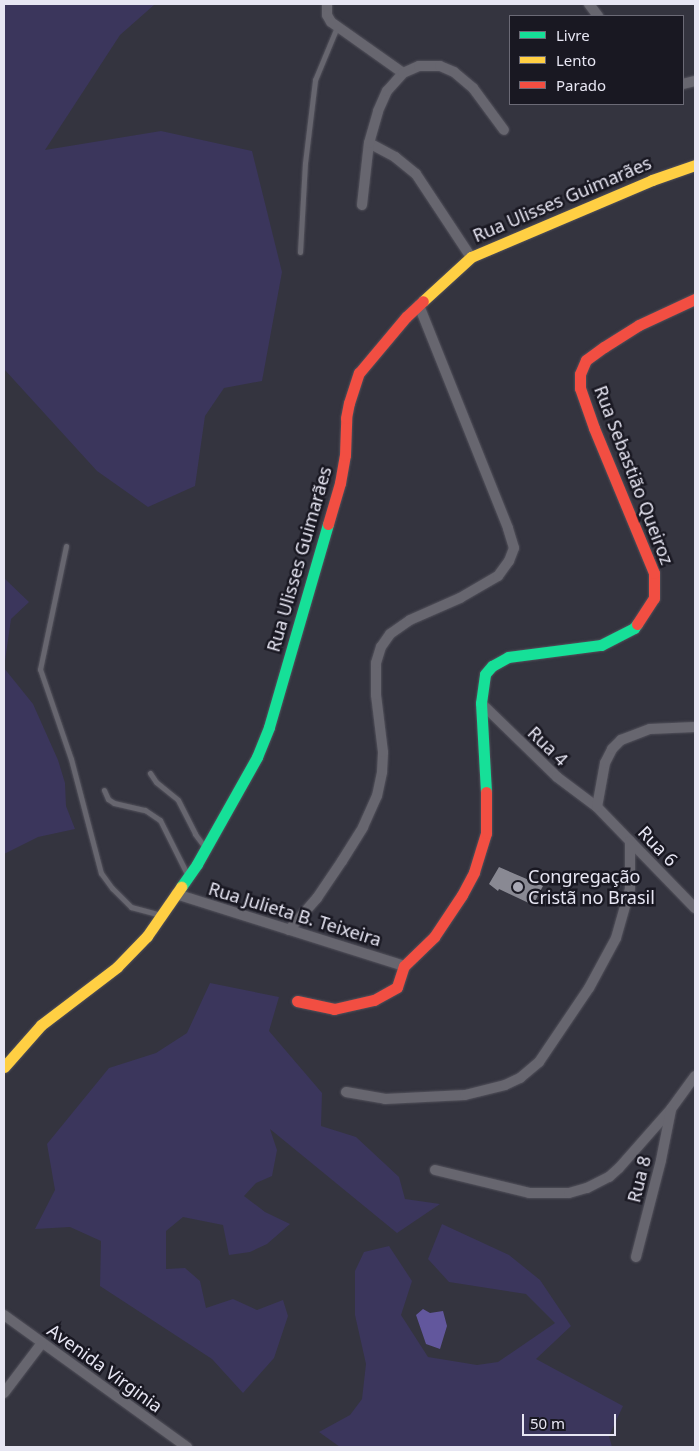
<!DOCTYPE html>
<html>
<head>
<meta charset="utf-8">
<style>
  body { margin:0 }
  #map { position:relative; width:699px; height:1451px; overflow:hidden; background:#34343f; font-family:"Noto Sans",sans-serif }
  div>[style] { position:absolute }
  .green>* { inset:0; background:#3b365c }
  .water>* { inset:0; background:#62579d }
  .building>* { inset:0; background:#898993 }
  .roads { filter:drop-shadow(0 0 1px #52515b) drop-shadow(0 0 1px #52515b) }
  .lane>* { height:5px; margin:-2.5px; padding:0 2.5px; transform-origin:2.5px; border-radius:2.5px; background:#67666f }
  .street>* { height:10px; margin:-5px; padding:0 5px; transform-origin:5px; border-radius:5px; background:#67666f }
  .fast>* { height:11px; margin:-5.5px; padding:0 5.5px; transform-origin:5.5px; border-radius:5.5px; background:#16e098 }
  .slow>* { height:11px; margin:-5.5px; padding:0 5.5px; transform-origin:5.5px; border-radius:5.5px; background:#ffcf43 }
  .jam>* { height:11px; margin:-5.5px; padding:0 5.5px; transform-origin:5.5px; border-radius:5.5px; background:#f24e42 }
  .dots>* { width:14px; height:14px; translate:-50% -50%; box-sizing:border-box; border:2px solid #191822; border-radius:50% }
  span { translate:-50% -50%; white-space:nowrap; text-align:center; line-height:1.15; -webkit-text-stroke:5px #191822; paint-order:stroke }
  .street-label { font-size:18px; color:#e7e6f3 }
  .poi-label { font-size:18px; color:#e7e6f3 }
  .left { translate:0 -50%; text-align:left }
  .frame { position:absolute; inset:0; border:5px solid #e7e6f3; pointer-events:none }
  .legend { position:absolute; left:509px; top:15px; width:175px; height:90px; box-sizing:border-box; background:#191822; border:1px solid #6b6a76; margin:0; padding:6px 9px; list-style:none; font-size:15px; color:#e7e6f3 }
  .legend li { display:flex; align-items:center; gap:10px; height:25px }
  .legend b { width:25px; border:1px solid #6b6a76 }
  .scale { position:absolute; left:522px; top:1414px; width:94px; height:22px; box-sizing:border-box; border:2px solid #e7e6f3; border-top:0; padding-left:6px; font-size:15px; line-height:18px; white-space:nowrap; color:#e7e6f3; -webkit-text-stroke:4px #191822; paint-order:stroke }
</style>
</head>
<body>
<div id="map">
  <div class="green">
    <i style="clip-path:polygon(4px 4px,166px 4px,154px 5px,120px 35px,45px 150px,161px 131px,252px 151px,282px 272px,262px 381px,224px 388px,205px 416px,195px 486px,148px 507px,97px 471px,4px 369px)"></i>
    <i style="clip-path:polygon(4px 578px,29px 602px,11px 619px,4px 668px,33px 704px,58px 760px,65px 783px,66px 806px,75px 829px,38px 837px,4px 854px)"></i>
    <i style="clip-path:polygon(210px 983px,279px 997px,269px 1031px,322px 1093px,321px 1126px,356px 1137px,399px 1177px,405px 1199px,440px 1204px,397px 1233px,270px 1129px,277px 1150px,272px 1176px,256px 1183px,244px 1196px,265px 1212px,290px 1224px,267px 1244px,250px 1252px,229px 1255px,223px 1225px,183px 1217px,166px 1231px,166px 1269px,185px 1268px,200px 1281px,206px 1308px,233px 1299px,257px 1310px,283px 1300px,288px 1316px,274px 1358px,243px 1393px,212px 1359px,100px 1286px,101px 1241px,70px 1227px,35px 1229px,55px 1190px,47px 1144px,109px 1068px,156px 1053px,187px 1033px)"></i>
    <i style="clip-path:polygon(442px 1224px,509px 1255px,540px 1280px,571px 1326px,536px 1359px,623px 1406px,609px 1436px,612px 1447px,340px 1447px,319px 1432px,350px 1415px,362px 1399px,366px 1364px,355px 1315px,355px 1271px,364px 1252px,389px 1246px,412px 1281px,401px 1315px,428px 1357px,477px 1365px,498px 1362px,555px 1323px,526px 1294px,449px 1282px,428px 1259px)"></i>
  </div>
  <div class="water">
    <i style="clip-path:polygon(423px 1309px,430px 1313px,443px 1311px,447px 1326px,440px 1349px,426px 1344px,416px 1315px)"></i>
  </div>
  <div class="building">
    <i style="clip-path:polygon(499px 867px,543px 886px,533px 905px,499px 889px,498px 891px,489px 884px)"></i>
  </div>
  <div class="roads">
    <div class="lane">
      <i style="left:300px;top:252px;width:89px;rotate:-86.8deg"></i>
      <i style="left:305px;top:163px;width:84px;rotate:-83.1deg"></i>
      <i style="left:315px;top:80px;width:57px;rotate:-67.5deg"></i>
      <i style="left:66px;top:546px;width:126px;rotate:101.9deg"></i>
      <i style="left:40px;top:669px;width:95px;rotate:71deg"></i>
      <i style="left:71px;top:759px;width:118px;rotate:75.3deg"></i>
      <i style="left:101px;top:873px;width:19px;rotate:54deg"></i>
      <i style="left:112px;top:888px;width:27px;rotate:45deg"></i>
      <i style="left:131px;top:907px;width:30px;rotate:15deg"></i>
      <i style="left:150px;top:773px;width:11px;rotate:56deg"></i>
      <i style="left:156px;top:782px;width:28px;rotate:39deg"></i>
      <i style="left:178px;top:800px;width:38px;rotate:63deg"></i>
      <i style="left:195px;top:834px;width:15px;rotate:53deg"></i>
      <i style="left:104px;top:790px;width:10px;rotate:66deg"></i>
      <i style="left:108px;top:799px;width:7px;rotate:34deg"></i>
      <i style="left:114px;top:803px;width:32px;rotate:13deg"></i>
      <i style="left:145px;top:810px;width:18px;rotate:34deg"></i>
      <i style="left:160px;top:820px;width:60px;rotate:63.4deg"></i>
    </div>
    <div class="street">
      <i style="left:327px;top:4px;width:11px;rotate:90deg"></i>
      <i style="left:327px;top:15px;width:8px;rotate:60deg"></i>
      <i style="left:331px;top:22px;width:88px;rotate:35.3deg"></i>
      <i style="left:589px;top:4px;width:15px;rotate:53deg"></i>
      <i style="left:683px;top:84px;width:12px;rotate:-14deg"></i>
      <i style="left:369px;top:143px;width:30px;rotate:28deg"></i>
      <i style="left:395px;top:157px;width:27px;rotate:39deg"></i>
      <i style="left:416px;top:174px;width:100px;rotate:56.5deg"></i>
      <i style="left:362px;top:205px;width:62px;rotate:-83.6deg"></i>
      <i style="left:369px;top:143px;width:33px;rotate:-74deg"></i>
      <i style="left:378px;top:111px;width:22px;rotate:-66deg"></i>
      <i style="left:387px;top:91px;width:24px;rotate:-48deg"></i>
      <i style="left:403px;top:73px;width:17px;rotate:-24deg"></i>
      <i style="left:419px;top:66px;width:21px"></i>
      <i style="left:440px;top:66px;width:15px;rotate:23deg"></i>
      <i style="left:454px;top:72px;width:25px;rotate:40deg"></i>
      <i style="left:473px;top:88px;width:52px;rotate:53.6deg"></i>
      <i style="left:481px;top:703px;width:106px;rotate:44.2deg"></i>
      <i style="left:557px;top:777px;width:50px;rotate:36.9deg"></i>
      <i style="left:597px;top:807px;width:141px;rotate:45.9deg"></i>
      <i style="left:597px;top:807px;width:45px;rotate:-79.7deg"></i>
      <i style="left:605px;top:763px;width:16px;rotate:-63deg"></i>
      <i style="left:612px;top:749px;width:13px;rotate:-45deg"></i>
      <i style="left:621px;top:740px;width:31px;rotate:-21deg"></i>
      <i style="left:650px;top:729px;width:45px;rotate:-2.5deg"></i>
      <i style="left:176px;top:894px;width:239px;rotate:17.5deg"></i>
      <i style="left:289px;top:930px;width:43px;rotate:-48.8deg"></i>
      <i style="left:317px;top:898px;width:45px;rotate:-56deg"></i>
      <i style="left:342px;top:861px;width:40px;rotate:-58deg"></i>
      <i style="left:363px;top:827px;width:34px;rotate:-66deg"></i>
      <i style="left:377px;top:796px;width:25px;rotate:-78deg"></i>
      <i style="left:382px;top:772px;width:20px;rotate:-87deg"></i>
      <i style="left:383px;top:752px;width:57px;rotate:-97deg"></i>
      <i style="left:376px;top:695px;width:32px;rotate:-90deg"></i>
      <i style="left:376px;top:663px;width:17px;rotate:-73deg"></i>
      <i style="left:381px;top:647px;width:16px;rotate:-55deg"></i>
      <i style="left:390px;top:634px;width:24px;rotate:-35deg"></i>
      <i style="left:410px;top:620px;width:55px;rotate:-23.7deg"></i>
      <i style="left:460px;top:598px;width:44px;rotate:-30.1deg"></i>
      <i style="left:498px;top:576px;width:19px;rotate:-54deg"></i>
      <i style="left:509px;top:561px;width:14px;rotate:-69deg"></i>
      <i style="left:514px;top:548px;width:21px;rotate:-107deg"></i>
      <i style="left:508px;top:528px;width:240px;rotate:-111.8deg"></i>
      <i style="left:346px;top:1092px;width:40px;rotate:10deg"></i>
      <i style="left:385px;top:1099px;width:80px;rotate:-2.9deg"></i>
      <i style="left:465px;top:1095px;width:41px;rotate:-14deg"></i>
      <i style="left:505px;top:1085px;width:17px;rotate:-25deg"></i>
      <i style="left:520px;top:1078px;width:25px;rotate:-40deg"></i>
      <i style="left:539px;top:1062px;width:89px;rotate:-56deg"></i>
      <i style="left:589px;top:988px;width:57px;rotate:-61.6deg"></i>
      <i style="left:616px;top:938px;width:51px;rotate:-74.1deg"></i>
      <i style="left:630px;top:889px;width:48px;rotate:-90deg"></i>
      <i style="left:435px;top:1170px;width:97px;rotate:13.7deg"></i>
      <i style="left:529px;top:1193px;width:40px"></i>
      <i style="left:569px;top:1193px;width:19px;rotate:-16deg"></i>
      <i style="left:587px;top:1188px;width:25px;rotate:-27deg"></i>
      <i style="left:609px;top:1177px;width:13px;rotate:-42deg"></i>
      <i style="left:619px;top:1168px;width:79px;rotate:-48.6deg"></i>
      <i style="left:671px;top:1109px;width:41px;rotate:-54deg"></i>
      <i style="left:636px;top:1257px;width:100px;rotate:-75.5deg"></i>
      <i style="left:661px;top:1160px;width:51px;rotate:-78.7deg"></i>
      <i style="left:4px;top:1315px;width:226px;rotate:35.8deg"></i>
      <i style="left:4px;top:1393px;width:63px;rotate:-52.8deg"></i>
    </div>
    <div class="fast">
      <i style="left:486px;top:792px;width:89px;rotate:-93.2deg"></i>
      <i style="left:481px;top:703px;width:29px;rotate:-82deg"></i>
      <i style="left:485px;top:674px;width:11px;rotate:-49deg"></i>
      <i style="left:492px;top:666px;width:18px;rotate:-29deg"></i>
      <i style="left:508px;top:657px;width:94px;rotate:-7.4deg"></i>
      <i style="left:601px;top:645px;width:37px;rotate:-27deg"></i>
      <i style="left:634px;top:628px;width:5px;rotate:-53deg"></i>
      <i style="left:181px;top:887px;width:28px;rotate:-55deg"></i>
      <i style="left:197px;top:864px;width:123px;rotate:-60.7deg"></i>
      <i style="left:257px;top:757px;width:32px;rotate:-68deg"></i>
      <i style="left:269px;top:727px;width:211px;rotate:-73.8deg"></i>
    </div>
    <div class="slow">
      <i style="left:423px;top:301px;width:65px;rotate:-42.5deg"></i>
      <i style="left:471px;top:257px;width:197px;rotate:-23deg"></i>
      <i style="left:652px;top:180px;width:46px;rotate:-19.2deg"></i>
      <i style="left:4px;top:1067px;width:56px;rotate:-48.6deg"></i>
      <i style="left:41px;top:1025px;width:96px;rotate:-37.3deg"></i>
      <i style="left:117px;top:967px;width:43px;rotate:-45.9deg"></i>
      <i style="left:147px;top:936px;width:60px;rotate:-55.2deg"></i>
    </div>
    <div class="jam">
      <i style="left:328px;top:524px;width:43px;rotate:-73.7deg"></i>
      <i style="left:340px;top:483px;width:28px;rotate:-80deg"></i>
      <i style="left:345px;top:455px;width:37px;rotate:-88deg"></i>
      <i style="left:346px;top:418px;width:15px;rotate:-79deg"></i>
      <i style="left:349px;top:403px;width:32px;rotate:-72deg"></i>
      <i style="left:359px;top:373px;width:73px;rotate:-50deg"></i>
      <i style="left:406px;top:317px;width:23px;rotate:-43deg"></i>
      <i style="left:637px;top:624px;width:31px;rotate:-57deg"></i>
      <i style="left:654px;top:598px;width:25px;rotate:-90deg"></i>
      <i style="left:654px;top:573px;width:157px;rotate:-112.5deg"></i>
      <i style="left:594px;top:428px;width:42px;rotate:-109.3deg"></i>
      <i style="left:580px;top:388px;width:14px;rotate:-90deg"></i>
      <i style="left:580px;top:374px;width:15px;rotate:-67deg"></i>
      <i style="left:586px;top:360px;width:22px;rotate:-36deg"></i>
      <i style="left:604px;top:347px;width:41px;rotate:-32.2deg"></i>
      <i style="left:639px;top:325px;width:62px;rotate:-24.9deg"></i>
      <i style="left:297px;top:1001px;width:38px;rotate:12deg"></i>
      <i style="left:334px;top:1009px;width:41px;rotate:-12.7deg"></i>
      <i style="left:374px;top:1000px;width:26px;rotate:-29deg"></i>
      <i style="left:397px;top:987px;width:22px;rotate:-72deg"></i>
      <i style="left:404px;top:966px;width:42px;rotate:-44deg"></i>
      <i style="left:434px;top:937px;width:50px;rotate:-56.3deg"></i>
      <i style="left:462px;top:895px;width:26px;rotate:-62deg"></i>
      <i style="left:474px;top:872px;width:41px;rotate:-72.9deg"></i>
      <i style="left:486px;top:833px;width:41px;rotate:-90deg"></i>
    </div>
  </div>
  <div class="dots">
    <i style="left:518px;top:887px;background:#a8a8b4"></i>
  </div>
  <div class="street-label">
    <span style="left:562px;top:199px;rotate:-23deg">Rua Ulisses Guimarães</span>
    <span style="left:634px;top:475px;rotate:69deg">Rua Sebastião Queiroz</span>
    <span style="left:299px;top:559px;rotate:-74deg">Rua Ulisses Guimarães</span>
    <span style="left:548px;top:746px;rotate:44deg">Rua 4</span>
    <span style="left:658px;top:846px;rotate:46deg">Rua 6</span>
    <span style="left:295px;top:914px;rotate:17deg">Rua Julieta B. Teixeira</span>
    <span style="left:639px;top:1179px;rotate:-76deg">Rua 8</span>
    <span style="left:105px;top:1368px;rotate:36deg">Avenida Virginia</span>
  </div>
  <div class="poi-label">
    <span class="left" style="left:528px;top:887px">Congregação<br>Cristã no Brasil</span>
  </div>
  <div class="frame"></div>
  <ul class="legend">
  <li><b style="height:6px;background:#16e098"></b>Livre</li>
  <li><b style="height:6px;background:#ffcf43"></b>Lento</li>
  <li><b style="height:6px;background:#f24e42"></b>Parado</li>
  </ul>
  <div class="scale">50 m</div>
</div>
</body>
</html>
